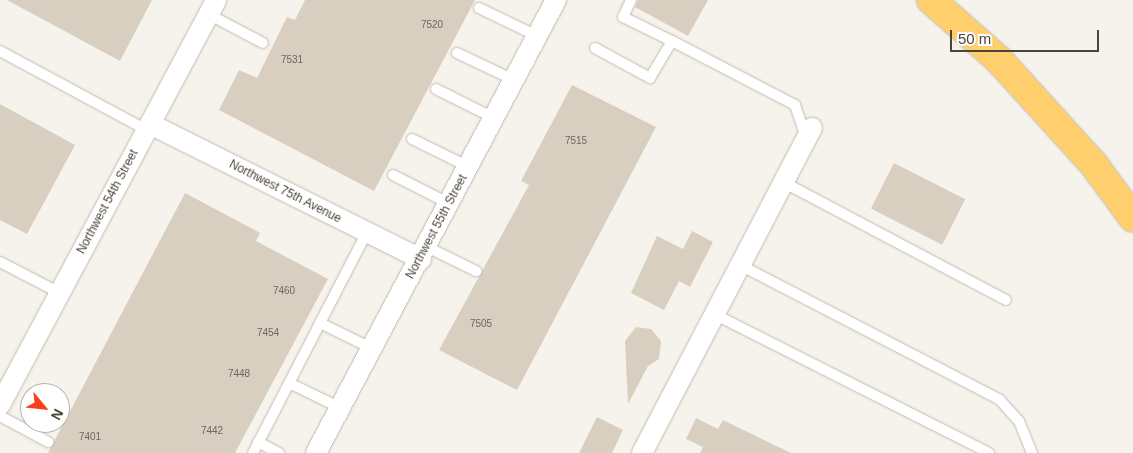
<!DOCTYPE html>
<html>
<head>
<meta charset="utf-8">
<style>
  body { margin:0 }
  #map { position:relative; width:1133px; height:453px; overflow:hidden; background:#f6f3ec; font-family:Arial,sans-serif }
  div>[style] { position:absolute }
  .building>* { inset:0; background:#d8cfc1; transform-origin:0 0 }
  .roads { filter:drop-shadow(0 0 1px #c2bbae) drop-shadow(0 0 1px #c2bbae) }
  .lane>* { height:10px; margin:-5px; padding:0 5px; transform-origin:5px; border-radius:5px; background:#fff }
  .street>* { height:20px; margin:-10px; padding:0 10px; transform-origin:10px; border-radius:10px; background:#fff }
  .highway>* { height:28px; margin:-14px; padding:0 14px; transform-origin:14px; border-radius:14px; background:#ffcf6e }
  span { translate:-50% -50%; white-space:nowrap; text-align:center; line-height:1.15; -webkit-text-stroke:4.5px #fff; paint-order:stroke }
  .number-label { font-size:10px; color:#6e675b }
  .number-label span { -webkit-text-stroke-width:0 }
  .street-label { font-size:12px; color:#4b4439 }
  .north { position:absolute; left:20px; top:383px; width:50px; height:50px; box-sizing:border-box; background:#fff; border:1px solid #b7b4b0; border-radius:50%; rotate:118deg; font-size:14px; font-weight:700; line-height:20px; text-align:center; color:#4b4439 }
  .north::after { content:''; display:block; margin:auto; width:18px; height:22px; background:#fc3f1d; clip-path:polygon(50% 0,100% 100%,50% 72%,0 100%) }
  .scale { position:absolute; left:950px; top:30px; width:149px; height:22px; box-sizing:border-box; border:2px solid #4b4439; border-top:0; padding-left:6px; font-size:15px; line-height:18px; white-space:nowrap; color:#4b4439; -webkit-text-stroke:4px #fff; paint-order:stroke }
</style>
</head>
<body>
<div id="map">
  <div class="building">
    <i style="clip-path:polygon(7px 0,152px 0,120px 61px)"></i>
    <i style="clip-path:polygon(305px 0,475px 0,374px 191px,219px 110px,239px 70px,257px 78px,287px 17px,295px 20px)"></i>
    <i style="clip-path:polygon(638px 0,708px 0,688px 36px,635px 7px)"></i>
    <i style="clip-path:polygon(572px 85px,656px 127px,517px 390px,439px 350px,529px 185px,521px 181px)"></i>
    <i style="clip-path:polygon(0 104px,75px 145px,27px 234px,0 220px)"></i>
    <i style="left:894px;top:163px;width:80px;height:51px;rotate:27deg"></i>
    <i style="clip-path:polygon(185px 193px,260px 233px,256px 241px,328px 279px,235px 453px,48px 453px)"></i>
    <i style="clip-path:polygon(692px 231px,713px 242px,690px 287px,679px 281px,664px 310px,631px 293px,657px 236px,683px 249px)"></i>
    <i style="clip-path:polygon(636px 327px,651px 329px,661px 341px,659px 359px,648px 366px,628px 404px,625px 341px)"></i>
    <i style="clip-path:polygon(597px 417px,623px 430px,612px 453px,579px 453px)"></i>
    <i style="clip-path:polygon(696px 418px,718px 429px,723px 420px,791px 453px,700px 453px,703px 447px,686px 439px)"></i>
  </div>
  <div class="roads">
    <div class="lane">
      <i style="left:631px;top:0;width:19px;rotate:115deg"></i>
      <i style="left:623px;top:17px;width:55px;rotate:26.1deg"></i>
      <i style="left:479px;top:8px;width:64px;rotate:25.8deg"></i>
      <i style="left:208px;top:14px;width:62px;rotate:27.8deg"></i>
      <i style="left:595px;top:48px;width:63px;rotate:28.6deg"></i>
      <i style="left:650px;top:78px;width:43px;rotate:-59.3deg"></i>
      <i style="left:672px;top:41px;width:139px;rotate:27.5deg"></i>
      <i style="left:795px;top:105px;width:34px;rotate:71deg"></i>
      <i style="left:0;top:51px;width:167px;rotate:28.3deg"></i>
      <i style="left:457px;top:53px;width:63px;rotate:25.3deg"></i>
      <i style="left:436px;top:89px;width:65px;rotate:26.6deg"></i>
      <i style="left:412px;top:139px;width:64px;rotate:26.2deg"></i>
      <i style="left:393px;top:175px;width:64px;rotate:27deg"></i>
      <i style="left:783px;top:182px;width:252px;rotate:27.9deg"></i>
      <i style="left:367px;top:232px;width:102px;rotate:117.3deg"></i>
      <i style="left:320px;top:323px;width:59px;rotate:26.1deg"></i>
      <i style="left:427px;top:247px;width:55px;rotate:26.1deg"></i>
      <i style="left:0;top:262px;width:68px;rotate:27.3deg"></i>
      <i style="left:740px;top:265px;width:292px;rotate:27.4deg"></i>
      <i style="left:999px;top:399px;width:30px;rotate:48deg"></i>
      <i style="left:1019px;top:421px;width:35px;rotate:68deg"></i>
      <i style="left:714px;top:314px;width:308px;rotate:26.8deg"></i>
      <i style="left:289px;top:383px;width:58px;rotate:25.7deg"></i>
      <i style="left:0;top:416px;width:55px;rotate:28.4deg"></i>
      <i style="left:258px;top:442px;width:24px;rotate:28deg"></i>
      <i style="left:253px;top:453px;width:146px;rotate:-62.7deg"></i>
    </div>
    <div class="street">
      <i style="left:150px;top:124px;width:303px;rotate:26.5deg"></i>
      <i style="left:0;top:405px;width:459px;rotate:-61.9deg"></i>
      <i style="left:316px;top:453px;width:513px;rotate:-62.09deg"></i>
      <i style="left:642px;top:453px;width:367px;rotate:-62.4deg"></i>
    </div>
    <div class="highway">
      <i style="left:931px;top:0;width:91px;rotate:41.4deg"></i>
      <i style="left:999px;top:60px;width:143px;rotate:47.8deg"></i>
      <i style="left:1095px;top:166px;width:64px;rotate:53.8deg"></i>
    </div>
  </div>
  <div class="number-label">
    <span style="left:432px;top:25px">7520</span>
    <span style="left:292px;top:60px">7531</span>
    <span style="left:576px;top:141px">7515</span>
    <span style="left:284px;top:291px">7460</span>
    <span style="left:481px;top:324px">7505</span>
    <span style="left:268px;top:333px">7454</span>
    <span style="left:239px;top:374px">7448</span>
    <span style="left:212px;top:431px">7442</span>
    <span style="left:90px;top:437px">7401</span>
  </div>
  <div class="street-label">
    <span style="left:285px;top:192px;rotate:27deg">Northwest 75th Avenue</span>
    <span style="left:108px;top:202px;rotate:-62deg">Northwest 54th Street</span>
    <span style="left:437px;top:227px;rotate:-62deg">Northwest 55th Street</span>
  </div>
  <div class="north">N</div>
  <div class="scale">50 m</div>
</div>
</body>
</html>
